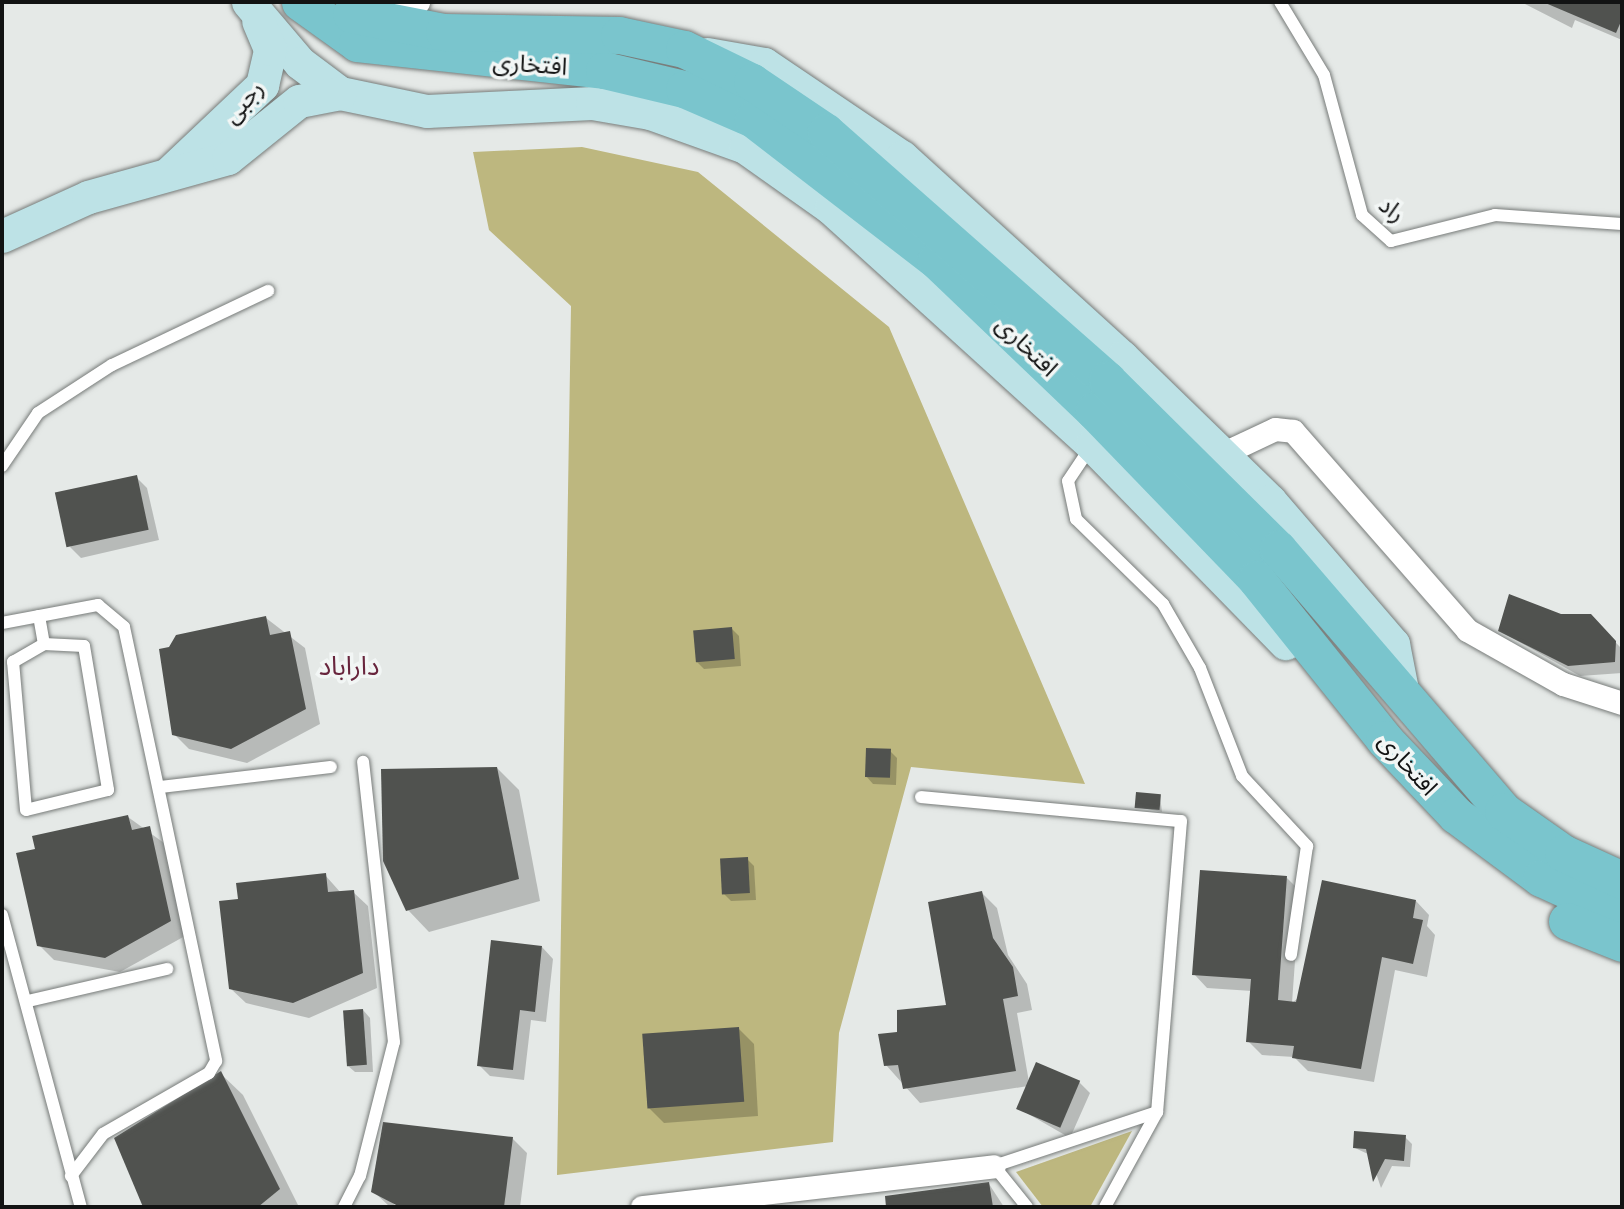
<!DOCTYPE html>
<html>
<head>
<meta charset="utf-8">
<style>
  body { margin:0 }
  #map { position:relative; width:1624px; height:1209px; overflow:hidden; background:#e5e9e7; font-family:Poppins,"Noto Sans Arabic",sans-serif }
  div>[style] { position:absolute }
  .green>* { inset:0; background:#bdb77f }
  .shadow>* { inset:0; background:#0003 }
  .building>* { inset:0; background:#50524f; transform-origin:0 0 }
  .roads { filter:drop-shadow(0 0 2px #777b79) drop-shadow(0 0 2px #777b79) }
  .lane>* { height:12px; margin:-6px; padding:0 6px; transform-origin:6px; border-radius:6px; background:#fff }
  .street>* { height:23px; margin:-11.5px; padding:0 11.5px; transform-origin:11.5px; border-radius:11.5px; background:#fff }
  .secondary>* { height:33px; margin:-16.5px; padding:0 16.5px; transform-origin:16.5px; border-radius:16.5px; background:#bde2e6 }
  .primary>* { height:37px; margin:-18.5px; padding:0 18.5px; transform-origin:18.5px; border-radius:18.5px; background:#7ac5cd }
  span { translate:-50% -50%; white-space:nowrap; text-align:center; line-height:1.15; -webkit-text-stroke:7px #f2f6f5; paint-order:stroke }
  .street-label { font-size:24px; color:#121313 }
  .neighbourhood-label { font-size:26px; color:#68253d }
  .frame { position:absolute; inset:0; border:4px solid #121313; pointer-events:none }
</style>
</head>
<body>
<div id="map">
  <div class="green">
    <i style="clip-path:polygon(582px 147px,698px 172px,889px 327px,1085px 784px,911px 767px,839px 1033px,833px 1142px,557px 1175px,571px 306px,489px 230px,473px 152px)"></i>
    <i style="clip-path:polygon(1132px 1131px,1090px 1207px,1043px 1207px,1016px 1172px)"></i>
  </div>
  <div class="shadow">
    <i style="clip-path:polygon(1521px 2px,1622px 2px,1622px 40px,1575px 20px,1572px 28px)"></i>
    <i style="clip-path:polygon(136px 477px,147px 488px,159px 540px,81px 558px,70px 547px)"></i>
    <i style="clip-path:polygon(1561px 616px,1590px 616px,1622px 649px,1622px 673px,1580px 676px,1500px 631px)"></i>
    <i style="clip-path:polygon(266px 618px,305px 648px,320px 724px,247px 763px,189px 749px,174px 734px)"></i>
    <i style="clip-path:polygon(732px 629px,739px 636px,741px 666px,704px 669px,697px 662px)"></i>
    <i style="clip-path:polygon(890px 751px,897px 758px,896px 785px,873px 784px,866px 776px)"></i>
    <i style="clip-path:polygon(497px 768px,519px 790px,540px 901px,429px 932px,408px 910px)"></i>
    <i style="clip-path:polygon(1160px 796px,1162px 812px,1137px 807px)"></i>
    <i style="clip-path:polygon(128px 817px,164px 843px,185px 936px,120px 972px,54px 960px,39px 945px,37px 850px)"></i>
    <i style="clip-path:polygon(747px 859px,754px 866px,756px 900px,731px 901px,724px 894px)"></i>
    <i style="clip-path:polygon(325px 875px,341px 893px,353px 892px,368px 906px,377px 988px,309px 1018px,246px 1003px,230px 988px,240px 900px)"></i>
    <i style="clip-path:polygon(1287px 878px,1300px 891px,1292px 1003px,1416px 901px,1429px 915px,1427px 926px,1435px 935px,1427px 977px,1395px 970px,1374px 1082px,1308px 1071px,1294px 1057px,1262px 1055px,1248px 1041px,1252px 991px,1207px 988px,1194px 974px)"></i>
    <i style="clip-path:polygon(982px 893px,997px 908px,1008px 955px,1027px 984px,1032px 1010px,1017px 1013px,1029px 1082px,1079px 1082px,1090px 1093px,1070px 1138px,1018px 1108px,1028px 1086px,920px 1103px,886px 1065px,899px 1034px,948px 1006px)"></i>
    <i style="clip-path:polygon(542px 947px,553px 959px,546px 1022px,531px 1020px,524px 1080px,490px 1076px,479px 1065px)"></i>
    <i style="clip-path:polygon(363px 1010px,370px 1018px,373px 1072px,355px 1072px,347px 1065px)"></i>
    <i style="clip-path:polygon(739px 1029px,754px 1044px,758px 1116px,664px 1123px,649px 1108px)"></i>
    <i style="clip-path:polygon(221px 1074px,243px 1095px,299px 1207px,145px 1207px,116px 1139px)"></i>
    <i style="clip-path:polygon(1405px 1137px,1412px 1144px,1410px 1167px,1392px 1166px,1381px 1188px,1370px 1155px,1355px 1148px)"></i>
    <i style="clip-path:polygon(512px 1138px,527px 1153px,520px 1207px,404px 1207px,387px 1198px,397px 1207px,390px 1207px,373px 1191px)"></i>
    <i style="clip-path:polygon(989px 1184px,1004px 1207px,891px 1207px,890px 1197px)"></i>
  </div>
  <div class="building">
    <i style="clip-path:polygon(1543px 2px,1622px 2px,1622px 19px,1616px 33px)"></i>
    <i style="left:137px;top:475px;width:56px;height:84px;rotate:78deg"></i>
    <i style="clip-path:polygon(1509px 594px,1561px 614px,1591px 614px,1616px 641px,1615px 662px,1568px 666px,1498px 631px)"></i>
    <i style="clip-path:polygon(266px 616px,270px 635px,290px 631px,306px 709px,231px 749px,172px 735px,159px 649px,169px 647px,176px 635px)"></i>
    <i style="left:732px;top:627px;width:32px;height:39px;rotate:85deg"></i>
    <i style="left:866px;top:748px;width:25px;height:29px;rotate:2deg"></i>
    <i style="clip-path:polygon(497px 767px,519px 879px,406px 911px,383px 861px,381px 769px)"></i>
    <i style="left:1136px;top:792px;width:25px;height:16px;rotate:5deg"></i>
    <i style="clip-path:polygon(128px 815px,132px 830px,150px 826px,171px 921px,105px 958px,37px 946px,16px 853px,35px 849px,32px 836px)"></i>
    <i style="left:748px;top:857px;width:36px;height:28px;rotate:87deg"></i>
    <i style="clip-path:polygon(1200px 870px,1287px 876px,1278px 1000px,1296px 1002px,1322px 880px,1416px 900px,1413px 918px,1423px 920px,1413px 964px,1382px 957px,1361px 1069px,1292px 1058px,1294px 1046px,1246px 1042px,1251px 979px,1192px 975px)"></i>
    <i style="clip-path:polygon(326px 873px,328px 892px,354px 890px,363px 973px,293px 1003px,229px 989px,219px 901px,238px 899px,236px 883px)"></i>
    <i style="clip-path:polygon(982px 891px,993px 938px,1013px 967px,1018px 996px,1003px 999px,1016px 1071px,903px 1089px,898px 1065px,884px 1066px,878px 1034px,897px 1032px,897px 1010px,946px 1005px,928px 902px)"></i>
    <i style="clip-path:polygon(491px 940px,542px 946px,535px 1012px,520px 1010px,513px 1070px,477px 1066px)"></i>
    <i style="left:363px;top:1009px;width:56px;height:20px;rotate:86deg"></i>
    <i style="left:739px;top:1027px;width:75px;height:97px;rotate:86deg"></i>
    <i style="left:1036px;top:1062px;width:48px;height:51px;rotate:23deg"></i>
    <i style="clip-path:polygon(221px 1071px,280px 1189px,258px 1207px,143px 1207px,114px 1138px)"></i>
    <i style="clip-path:polygon(383px 1122px,513px 1137px,504px 1207px,400px 1207px,371px 1192px)"></i>
    <i style="clip-path:polygon(1354px 1131px,1406px 1135px,1404px 1161px,1385px 1159px,1373px 1182px,1366px 1149px,1353px 1148px)"></i>
    <i style="clip-path:polygon(989px 1182px,993px 1207px,886px 1207px,885px 1196px)"></i>
  </div>
  <div class="roads">
    <div class="lane">
      <i style="left:1280px;top:2px;width:85px;rotate:58.9deg"></i>
      <i style="left:1324px;top:75px;width:145px;rotate:74.8deg"></i>
      <i style="left:1362px;top:215px;width:39px;rotate:42deg"></i>
      <i style="left:1391px;top:241px;width:107px;rotate:-14deg"></i>
      <i style="left:1495px;top:215px;width:127px;rotate:4.1deg"></i>
      <i style="left:1092px;top:445px;width:43px;rotate:123.7deg"></i>
      <i style="left:1068px;top:481px;width:39px;rotate:78deg"></i>
      <i style="left:1076px;top:519px;width:122px;rotate:44.3deg"></i>
      <i style="left:1163px;top:604px;width:74px;rotate:60deg"></i>
      <i style="left:1200px;top:668px;width:116px;rotate:68.7deg"></i>
      <i style="left:1242px;top:776px;width:96px;rotate:47.1deg"></i>
      <i style="left:1307px;top:846px;width:110px;rotate:98.4deg"></i>
      <i style="left:2px;top:466px;width:64px;rotate:-55.8deg"></i>
      <i style="left:38px;top:413px;width:88px;rotate:-33deg"></i>
      <i style="left:112px;top:365px;width:173px;rotate:-25.4deg"></i>
      <i style="left:39px;top:616px;width:28px;rotate:80deg"></i>
      <i style="left:44px;top:644px;width:40px;rotate:2.9deg"></i>
      <i style="left:84px;top:646px;width:146px;rotate:80.5deg"></i>
      <i style="left:108px;top:790px;width:84px;rotate:166.3deg"></i>
      <i style="left:26px;top:810px;width:149px;rotate:-95deg"></i>
      <i style="left:13px;top:662px;width:36px;rotate:-30deg"></i>
      <i style="left:2px;top:623px;width:98px;rotate:-10.6deg"></i>
      <i style="left:98px;top:605px;width:34px;rotate:40deg"></i>
      <i style="left:124px;top:627px;width:444px;rotate:78deg"></i>
      <i style="left:216px;top:1061px;width:14px;rotate:120deg"></i>
      <i style="left:209px;top:1073px;width:122px;rotate:150.1deg"></i>
      <i style="left:103px;top:1134px;width:53px;rotate:127.3deg"></i>
      <i style="left:160px;top:787px;width:172px;rotate:-6.7deg"></i>
      <i style="left:921px;top:797px;width:261px;rotate:5.3deg"></i>
      <i style="left:1181px;top:821px;width:292px;rotate:94.7deg"></i>
      <i style="left:1157px;top:1112px;width:108px;rotate:118.7deg"></i>
      <i style="left:2px;top:915px;width:302px;rotate:74.9deg"></i>
      <i style="left:28px;top:1001px;width:143px;rotate:-13deg"></i>
      <i style="left:344px;top:1207px;width:35px;rotate:-63deg"></i>
      <i style="left:360px;top:1176px;width:138px;rotate:-75.8deg"></i>
      <i style="left:394px;top:1042px;width:282px;rotate:-96.3deg"></i>
      <i style="left:1027px;top:1207px;width:53px;rotate:-128.8deg"></i>
      <i style="left:994px;top:1166px;width:172px;rotate:-18.3deg"></i>
    </div>
    <div class="street">
      <i style="left:378px;top:17px;width:43px;rotate:-20.6deg"></i>
      <i style="left:1224px;top:453px;width:56px;rotate:-25.2deg"></i>
      <i style="left:1275px;top:429px;width:18px;rotate:6deg"></i>
      <i style="left:1293px;top:431px;width:264px;rotate:48.8deg"></i>
      <i style="left:1467px;top:630px;width:110px;rotate:29.4deg"></i>
      <i style="left:1563px;top:684px;width:62px;rotate:17.9deg"></i>
      <i style="left:642px;top:1207px;width:354px;rotate:-6.6deg"></i>
    </div>
    <div class="secondary">
      <i style="left:248px;top:2px;width:80px;rotate:49.6deg"></i>
      <i style="left:300px;top:63px;width:50px;rotate:36.9deg"></i>
      <i style="left:340px;top:93px;width:89px;rotate:11.7deg"></i>
      <i style="left:427px;top:111px;width:165px;rotate:-2.8deg"></i>
      <i style="left:592px;top:103px;width:59px;rotate:9.8deg"></i>
      <i style="left:650px;top:113px;width:101px;rotate:19.7deg"></i>
      <i style="left:745px;top:147px;width:105px;rotate:35.3deg"></i>
      <i style="left:831px;top:208px;width:353px;rotate:42.2deg"></i>
      <i style="left:1092px;top:445px;width:277px;rotate:45.7deg"></i>
      <i style="left:707px;top:54px;width:58px;rotate:10deg"></i>
      <i style="left:764px;top:64px;width:166px;rotate:34deg"></i>
      <i style="left:902px;top:157px;width:297px;rotate:42.3deg"></i>
      <i style="left:1122px;top:357px;width:206px;rotate:44.2deg"></i>
      <i style="left:1270px;top:501px;width:189px;rotate:49.3deg"></i>
      <i style="left:1393px;top:644px;width:52px;rotate:78.9deg"></i>
      <i style="left:170px;top:172px;width:127px;rotate:-43.4deg"></i>
      <i style="left:262px;top:85px;width:37px;rotate:-77deg"></i>
      <i style="left:270px;top:49px;width:30px;rotate:-113deg"></i>
      <i style="left:2px;top:236px;width:94px;rotate:-24.4deg"></i>
      <i style="left:88px;top:197px;width:145px;rotate:-15.6deg"></i>
      <i style="left:228px;top:158px;width:91px;rotate:-38.8deg"></i>
      <i style="left:299px;top:101px;width:42px;rotate:-11deg"></i>
    </div>
    <div class="primary">
      <i style="left:300px;top:2px;width:70px;rotate:35.7deg"></i>
      <i style="left:357px;top:43px;width:248px;rotate:6.2deg"></i>
      <i style="left:604px;top:70px;width:82px;rotate:13.4deg"></i>
      <i style="left:684px;top:89px;width:75px;rotate:23.5deg"></i>
      <i style="left:753px;top:119px;width:231px;rotate:37.6deg"></i>
      <i style="left:936px;top:260px;width:219px;rotate:43.7deg"></i>
      <i style="left:1094px;top:411px;width:233px;rotate:46deg"></i>
      <i style="left:1256px;top:579px;width:205px;rotate:51.3deg"></i>
      <i style="left:1384px;top:739px;width:105px;rotate:46.5deg"></i>
      <i style="left:1456px;top:815px;width:106px;rotate:36.5deg"></i>
      <i style="left:1541px;top:878px;width:89px;rotate:24.6deg"></i>
      <i style="left:351px;top:14px;width:95px;rotate:11deg"></i>
      <i style="left:444px;top:32px;width:175px;rotate:1deg"></i>
      <i style="left:619px;top:35px;width:66px;rotate:12.2deg"></i>
      <i style="left:684px;top:49px;width:76px;rotate:25.9deg"></i>
      <i style="left:752px;top:82px;width:89px;rotate:34deg"></i>
      <i style="left:826px;top:132px;width:375px;rotate:41.4deg"></i>
      <i style="left:1107px;top:380px;width:240px;rotate:44.7deg"></i>
      <i style="left:1278px;top:549px;width:345px;rotate:49.3deg"></i>
      <i style="left:1503px;top:811px;width:73px;rotate:35deg"></i>
      <i style="left:1563px;top:853px;width:65px;rotate:24.6deg"></i>
      <i style="left:1567px;top:921px;width:59px;rotate:21.8deg"></i>
    </div>
  </div>
  <div class="street-label">
    <span style="left:530px;top:64px;rotate:4deg">افتخاری</span>
    <span style="left:243px;top:102px;rotate:-50deg">رجبی</span>
    <span style="left:1392px;top:209px;rotate:37deg">راد</span>
    <span style="left:1027px;top:346px;rotate:44deg">افتخاری</span>
    <span style="left:1408px;top:764px;rotate:48deg">افتخاری</span>
  </div>
  <div class="neighbourhood-label">
    <span style="left:349px;top:667px">داراباد</span>
  </div>
  <div class="frame"></div>
</div>
</body>
</html>
